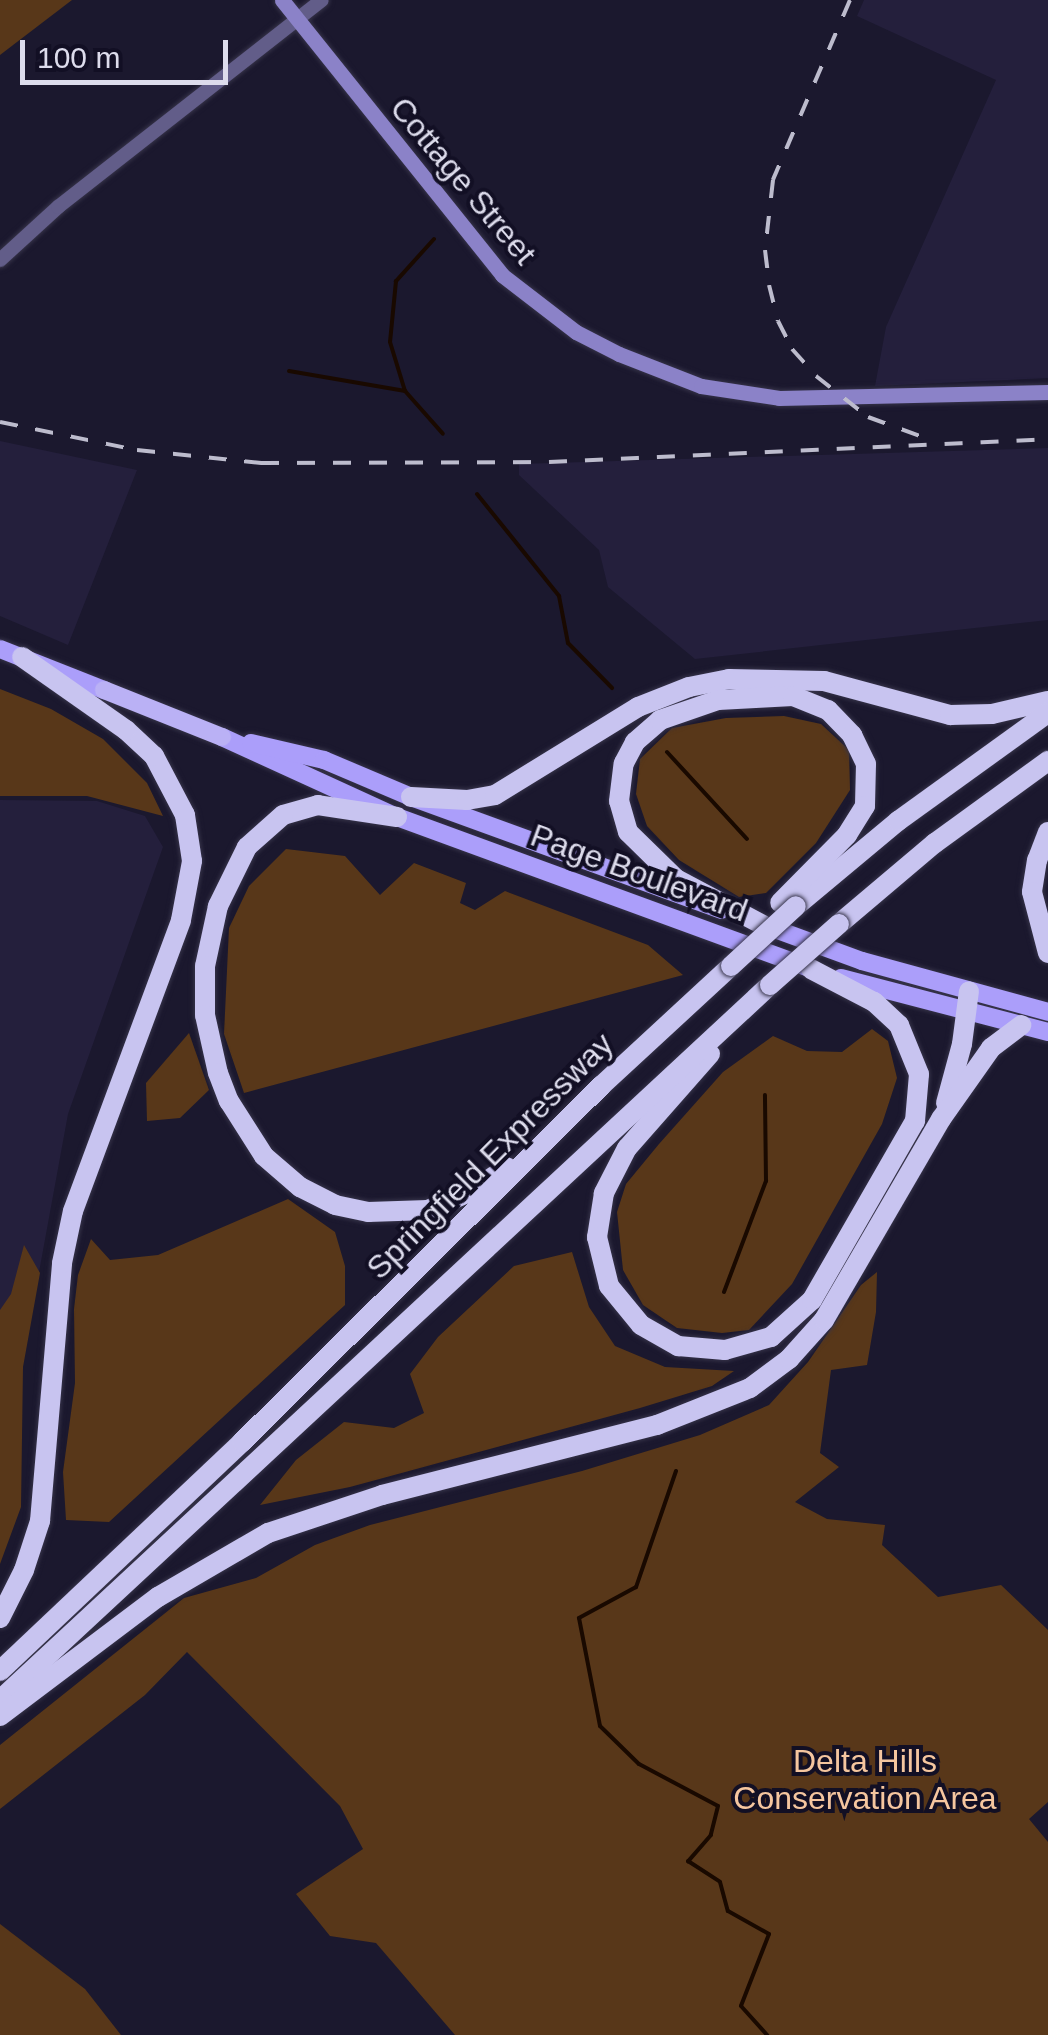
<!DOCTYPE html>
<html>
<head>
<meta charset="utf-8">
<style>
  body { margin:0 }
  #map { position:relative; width:1048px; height:2035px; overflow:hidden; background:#1b182e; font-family:Arial,sans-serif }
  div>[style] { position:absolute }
  .built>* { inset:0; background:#241f3c }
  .green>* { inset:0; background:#583719 }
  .stream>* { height:4px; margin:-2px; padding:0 2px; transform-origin:2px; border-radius:2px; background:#190900 }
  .roads { filter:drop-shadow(0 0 2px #363349) drop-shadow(0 0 2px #363349) }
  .tertiary>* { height:14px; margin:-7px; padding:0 7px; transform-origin:7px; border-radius:7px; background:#625d89 }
  .secondary>* { height:15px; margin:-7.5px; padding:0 7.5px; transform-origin:7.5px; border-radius:7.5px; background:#8b82c8 }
  .primary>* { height:18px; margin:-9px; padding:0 9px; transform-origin:9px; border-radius:9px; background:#ab9efa }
  .trunk>* { height:18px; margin:-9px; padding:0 9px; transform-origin:9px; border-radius:9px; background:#bab1f5 }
  .motorway>* { height:20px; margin:-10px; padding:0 10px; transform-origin:10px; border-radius:10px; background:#c8c4f0 }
  .rail>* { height:4px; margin-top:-2px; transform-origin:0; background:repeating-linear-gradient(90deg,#bdbccd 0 18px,transparent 0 36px) }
  .bridges { filter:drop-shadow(0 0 2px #363349) drop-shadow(0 0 2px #363349) }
  .motorway-bridge>* { height:20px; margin:-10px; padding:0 10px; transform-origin:10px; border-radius:10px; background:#c8c4f0 }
  span { translate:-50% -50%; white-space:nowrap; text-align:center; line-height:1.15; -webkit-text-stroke:8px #120f24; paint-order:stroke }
  .street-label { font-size:32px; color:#dddcec }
  .park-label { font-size:32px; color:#f5c69f }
  .scale { position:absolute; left:20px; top:40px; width:208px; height:45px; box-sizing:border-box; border:5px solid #dddcec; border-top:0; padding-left:12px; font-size:30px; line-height:35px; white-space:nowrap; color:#dddcec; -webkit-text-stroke:8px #120f24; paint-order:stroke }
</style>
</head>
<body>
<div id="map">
  <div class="built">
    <i style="clip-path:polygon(864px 0,1048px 0,1048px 378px,875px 386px,886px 327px,996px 80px,857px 16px)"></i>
    <i style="clip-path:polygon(0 441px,137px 470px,68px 645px,0 616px)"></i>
    <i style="clip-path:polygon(1048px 448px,1048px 620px,695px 659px,608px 587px,599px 550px,519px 475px,519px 464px)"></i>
    <i style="clip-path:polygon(0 800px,97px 801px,145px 816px,163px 847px,68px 1114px,0 1485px)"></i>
  </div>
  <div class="green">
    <i style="clip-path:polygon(0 0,72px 0,0 55px)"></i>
    <i style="clip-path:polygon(0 689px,51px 709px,103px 739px,147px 783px,163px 816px,87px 796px,0 796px)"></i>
    <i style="clip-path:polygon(784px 716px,821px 724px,849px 750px,850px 790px,816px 843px,766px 893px,739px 897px,679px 860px,647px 826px,636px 794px,640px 759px,672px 728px,726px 718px)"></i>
    <i style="clip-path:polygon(286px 849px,345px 856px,380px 895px,414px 863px,466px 883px,460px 903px,475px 910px,505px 891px,648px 945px,683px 975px,244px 1093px,224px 1034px,229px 928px,249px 886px)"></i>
    <i style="clip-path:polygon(872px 1029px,888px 1041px,897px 1078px,882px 1124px,792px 1284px,749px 1330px,722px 1333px,677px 1328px,643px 1305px,623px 1270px,617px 1212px,626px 1184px,659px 1144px,723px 1072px,773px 1036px,807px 1051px,842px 1052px)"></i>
    <i style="clip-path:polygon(189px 1033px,209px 1090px,180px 1118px,147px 1121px,146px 1083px)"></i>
    <i style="clip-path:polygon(288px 1199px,335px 1232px,345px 1266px,345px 1305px,109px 1522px,66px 1520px,63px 1472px,75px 1383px,74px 1309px,78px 1275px,91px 1239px,110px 1260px,158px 1255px)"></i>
    <i style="clip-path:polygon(24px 1245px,40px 1273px,23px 1367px,21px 1507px,0 1564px,0 1310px,11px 1294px)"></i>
    <i style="clip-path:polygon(572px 1252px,589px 1307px,615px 1346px,665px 1367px,734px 1371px,712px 1386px,640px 1408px,350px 1487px,260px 1505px,296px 1460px,344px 1422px,394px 1428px,424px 1413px,410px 1374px,438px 1337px,514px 1266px)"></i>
    <i style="clip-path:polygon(877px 1272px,876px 1312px,867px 1365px,831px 1370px,820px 1453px,839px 1467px,795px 1502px,827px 1519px,885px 1525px,882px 1545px,938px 1597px,1001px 1585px,1048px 1630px,1048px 1802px,1029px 1819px,1048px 1842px,1048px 2035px,455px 2035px,376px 1943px,330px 1936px,296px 1894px,363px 1849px,340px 1806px,187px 1652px,145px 1695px,0 1809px,0 1745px,184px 1598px,256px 1578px,315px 1545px,370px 1525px,582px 1471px,700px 1435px,769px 1405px,808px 1362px,861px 1285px)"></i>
    <i style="clip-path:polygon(0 1924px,85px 1989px,121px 2035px,0 2035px)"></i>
  </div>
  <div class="stream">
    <i style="left:434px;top:239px;width:57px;rotate:132.1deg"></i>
    <i style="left:396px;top:281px;width:61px;rotate:95.6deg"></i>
    <i style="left:390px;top:342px;width:51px;rotate:73deg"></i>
    <i style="left:405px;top:391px;width:57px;rotate:48.5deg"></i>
    <i style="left:289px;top:371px;width:118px;rotate:9.8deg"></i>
    <i style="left:477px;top:494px;width:131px;rotate:51.2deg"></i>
    <i style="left:559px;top:596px;width:48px;rotate:79.2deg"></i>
    <i style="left:568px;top:643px;width:63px;rotate:45.6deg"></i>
    <i style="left:667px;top:752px;width:118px;rotate:47.4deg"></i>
    <i style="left:724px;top:1292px;width:119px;rotate:-69.3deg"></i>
    <i style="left:766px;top:1181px;width:86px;rotate:-90.7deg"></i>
    <i style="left:676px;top:1471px;width:123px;rotate:109deg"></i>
    <i style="left:636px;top:1587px;width:65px;rotate:151.5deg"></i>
    <i style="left:579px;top:1618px;width:110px;rotate:79deg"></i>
    <i style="left:600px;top:1726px;width:54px;rotate:44.3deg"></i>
    <i style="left:639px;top:1764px;width:89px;rotate:28deg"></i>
    <i style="left:718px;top:1806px;width:30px;rotate:104deg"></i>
    <i style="left:711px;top:1835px;width:35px;rotate:131deg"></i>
    <i style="left:688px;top:1861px;width:38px;rotate:33deg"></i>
    <i style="left:720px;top:1882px;width:30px;rotate:75deg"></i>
    <i style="left:728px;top:1911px;width:47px;rotate:29.3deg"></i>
    <i style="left:769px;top:1934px;width:77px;rotate:111.3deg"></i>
    <i style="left:741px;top:2006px;width:39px;rotate:48deg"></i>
  </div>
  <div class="roads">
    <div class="tertiary">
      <i style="left:0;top:260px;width:79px;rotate:-42.4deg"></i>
      <i style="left:58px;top:207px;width:335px;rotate:-38.1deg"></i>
    </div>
    <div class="secondary">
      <i style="left:282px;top:0;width:352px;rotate:51.3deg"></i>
      <i style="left:502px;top:275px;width:93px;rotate:37.6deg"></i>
      <i style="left:576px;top:332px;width:48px;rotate:27.1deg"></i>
      <i style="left:619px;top:354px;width:88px;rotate:21.3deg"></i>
      <i style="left:701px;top:386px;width:79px;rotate:8.7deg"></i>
      <i style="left:779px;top:398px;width:269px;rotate:-1.3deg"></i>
    </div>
    <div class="primary">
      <i style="left:0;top:649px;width:112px;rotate:21.5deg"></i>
      <i style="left:222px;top:737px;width:192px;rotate:24.6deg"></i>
      <i style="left:397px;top:817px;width:437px;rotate:20.1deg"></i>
      <i style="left:251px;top:743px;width:75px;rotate:13.1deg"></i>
      <i style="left:324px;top:760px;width:95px;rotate:23deg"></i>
      <i style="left:411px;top:797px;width:330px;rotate:20deg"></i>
      <i style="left:764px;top:925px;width:104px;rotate:20.2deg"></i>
      <i style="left:862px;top:961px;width:193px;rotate:15.3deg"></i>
      <i style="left:841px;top:978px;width:214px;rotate:14.6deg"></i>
    </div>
    <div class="trunk">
      <i style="left:104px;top:690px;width:127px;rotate:21.7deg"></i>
    </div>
    <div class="motorway">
      <i style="left:411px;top:797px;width:56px;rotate:3.1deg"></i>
      <i style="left:467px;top:800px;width:28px;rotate:-10deg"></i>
      <i style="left:495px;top:795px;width:168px;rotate:-31.6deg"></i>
      <i style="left:638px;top:707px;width:55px;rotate:-21.4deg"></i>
      <i style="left:689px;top:687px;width:41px;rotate:-11.3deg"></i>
      <i style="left:729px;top:679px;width:95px;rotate:1.2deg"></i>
      <i style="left:824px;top:681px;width:131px;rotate:15.1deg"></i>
      <i style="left:950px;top:715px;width:42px;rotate:-1.4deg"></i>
      <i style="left:992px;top:714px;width:57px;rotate:-13.1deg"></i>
      <i style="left:397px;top:817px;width:80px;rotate:-171.4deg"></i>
      <i style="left:318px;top:805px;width:36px;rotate:164deg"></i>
      <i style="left:283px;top:815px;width:48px;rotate:138.4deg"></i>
      <i style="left:247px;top:847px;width:66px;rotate:116.2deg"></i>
      <i style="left:218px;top:906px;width:61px;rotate:102.2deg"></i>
      <i style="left:205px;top:966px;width:49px;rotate:90deg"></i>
      <i style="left:205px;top:1015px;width:59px;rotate:77.4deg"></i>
      <i style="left:218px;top:1073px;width:30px;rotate:69deg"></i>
      <i style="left:229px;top:1101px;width:65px;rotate:57.5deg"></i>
      <i style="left:264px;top:1156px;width:48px;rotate:40.7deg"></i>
      <i style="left:300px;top:1187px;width:39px;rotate:27deg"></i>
      <i style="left:335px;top:1205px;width:34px;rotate:12deg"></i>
      <i style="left:368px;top:1212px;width:60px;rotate:-1.9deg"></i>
      <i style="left:428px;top:1210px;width:50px;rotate:-23.5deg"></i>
      <i style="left:474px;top:1190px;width:40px;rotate:-34.9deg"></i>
      <i style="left:1048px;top:832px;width:30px;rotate:111deg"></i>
      <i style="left:1037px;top:860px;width:32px;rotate:99deg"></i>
      <i style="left:1032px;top:892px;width:63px;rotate:75.3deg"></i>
      <i style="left:796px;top:906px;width:133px;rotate:-39.8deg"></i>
      <i style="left:898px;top:821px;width:185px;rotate:-35.8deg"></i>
      <i style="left:839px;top:924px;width:126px;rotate:-40.2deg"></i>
      <i style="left:935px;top:843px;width:140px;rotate:-36deg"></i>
      <i style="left:763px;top:925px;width:98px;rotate:-152.1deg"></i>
      <i style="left:676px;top:879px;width:67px;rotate:-135.6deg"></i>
      <i style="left:628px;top:832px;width:32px;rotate:-106deg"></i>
      <i style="left:619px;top:801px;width:38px;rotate:-83deg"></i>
      <i style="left:624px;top:763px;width:24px;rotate:-62deg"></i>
      <i style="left:635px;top:742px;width:33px;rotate:-41deg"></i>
      <i style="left:660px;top:720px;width:61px;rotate:-19deg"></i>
      <i style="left:718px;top:700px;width:75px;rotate:-3.1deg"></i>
      <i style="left:793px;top:696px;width:38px;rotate:22deg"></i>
      <i style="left:828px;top:710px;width:35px;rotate:46deg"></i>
      <i style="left:852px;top:735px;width:32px;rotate:64deg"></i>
      <i style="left:866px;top:764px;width:42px;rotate:91.4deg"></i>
      <i style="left:865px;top:806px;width:34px;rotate:122deg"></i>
      <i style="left:847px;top:835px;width:95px;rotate:134.6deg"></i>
      <i style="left:710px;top:1054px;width:125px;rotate:131.4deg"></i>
      <i style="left:627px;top:1148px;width:51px;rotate:117.1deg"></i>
      <i style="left:604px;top:1193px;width:45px;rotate:99deg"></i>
      <i style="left:597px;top:1237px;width:50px;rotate:76.2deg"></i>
      <i style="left:609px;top:1286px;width:50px;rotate:50.6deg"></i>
      <i style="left:641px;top:1325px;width:43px;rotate:29.6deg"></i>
      <i style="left:678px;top:1346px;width:47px;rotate:4.9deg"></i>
      <i style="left:725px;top:1350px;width:48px;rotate:-15.8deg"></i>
      <i style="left:771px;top:1337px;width:55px;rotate:-42.1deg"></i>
      <i style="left:812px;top:1300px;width:207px;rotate:-60.1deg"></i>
      <i style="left:915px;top:1121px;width:47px;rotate:-85.1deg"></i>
      <i style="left:919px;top:1074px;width:53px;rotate:-112.2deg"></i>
      <i style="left:899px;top:1025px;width:34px;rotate:-137deg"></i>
      <i style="left:874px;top:1002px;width:71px;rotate:-152.4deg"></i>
      <i style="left:946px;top:1103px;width:61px;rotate:-74.8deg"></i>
      <i style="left:962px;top:1044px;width:53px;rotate:-82.5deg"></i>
      <i style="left:0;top:1618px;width:54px;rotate:-63.4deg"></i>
      <i style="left:24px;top:1570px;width:52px;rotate:-71.9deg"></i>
      <i style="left:40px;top:1521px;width:259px;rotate:-85.1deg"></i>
      <i style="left:62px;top:1263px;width:53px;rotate:-78.1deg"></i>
      <i style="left:73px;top:1211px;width:310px;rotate:-69.6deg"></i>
      <i style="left:181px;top:920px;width:60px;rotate:-79.4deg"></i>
      <i style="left:192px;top:861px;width:47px;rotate:-98.7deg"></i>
      <i style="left:185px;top:815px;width:67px;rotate:-117.7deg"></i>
      <i style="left:154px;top:756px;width:38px;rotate:-137deg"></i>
      <i style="left:126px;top:730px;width:127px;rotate:-144.9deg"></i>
      <i style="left:0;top:1671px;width:333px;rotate:-43.4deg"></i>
      <i style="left:242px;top:1442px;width:506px;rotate:-44.76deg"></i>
      <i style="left:601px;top:1086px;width:177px;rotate:-42.7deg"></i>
      <i style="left:1px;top:1699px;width:1049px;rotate:-42.88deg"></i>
      <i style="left:0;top:1716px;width:198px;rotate:-37deg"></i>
      <i style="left:158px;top:1597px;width:127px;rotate:-30.2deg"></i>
      <i style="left:268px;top:1533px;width:120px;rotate:-18.4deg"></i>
      <i style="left:382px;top:1495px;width:284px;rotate:-14.3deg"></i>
      <i style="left:657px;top:1425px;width:100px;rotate:-21.7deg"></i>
      <i style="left:750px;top:1388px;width:49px;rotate:-36.6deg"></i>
      <i style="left:789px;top:1359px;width:52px;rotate:-48.1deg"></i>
      <i style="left:824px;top:1320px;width:233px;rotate:-59.8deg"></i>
      <i style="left:941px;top:1119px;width:87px;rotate:-54.8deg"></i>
      <i style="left:991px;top:1048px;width:38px;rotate:-37deg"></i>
    </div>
  </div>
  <div class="rail">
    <i style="left:850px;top:0;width:196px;rotate:113.2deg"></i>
    <i style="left:773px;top:180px;width:70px;rotate:96.5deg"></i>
    <i style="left:765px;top:250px;width:35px;rotate:83deg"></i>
    <i style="left:769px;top:285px;width:37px;rotate:76deg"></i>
    <i style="left:778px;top:321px;width:31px;rotate:63deg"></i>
    <i style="left:792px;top:349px;width:36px;rotate:48deg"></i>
    <i style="left:816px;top:376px;width:66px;rotate:38.3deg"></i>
    <i style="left:868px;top:417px;width:55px;rotate:20.1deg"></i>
    <i style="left:0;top:422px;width:140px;rotate:11.6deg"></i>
    <i style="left:137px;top:450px;width:125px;rotate:6deg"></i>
    <i style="left:261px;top:463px;width:288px;rotate:-0.2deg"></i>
    <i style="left:549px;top:462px;width:500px;rotate:-2.6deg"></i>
  </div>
  <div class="bridges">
    <div class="motorway-bridge">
      <i style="left:731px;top:966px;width:88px;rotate:-42.7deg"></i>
      <i style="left:770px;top:985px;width:92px;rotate:-41.5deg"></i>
    </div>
  </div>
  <div class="street-label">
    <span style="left:463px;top:181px;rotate:50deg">Cottage Street</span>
    <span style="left:639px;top:873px;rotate:20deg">Page Boulevard</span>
    <span style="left:490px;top:1156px;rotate:-45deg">Springfield Expressway</span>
  </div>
  <div class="park-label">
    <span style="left:865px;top:1780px">Delta Hills<br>Conservation Area</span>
  </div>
  <div class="scale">100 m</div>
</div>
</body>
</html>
